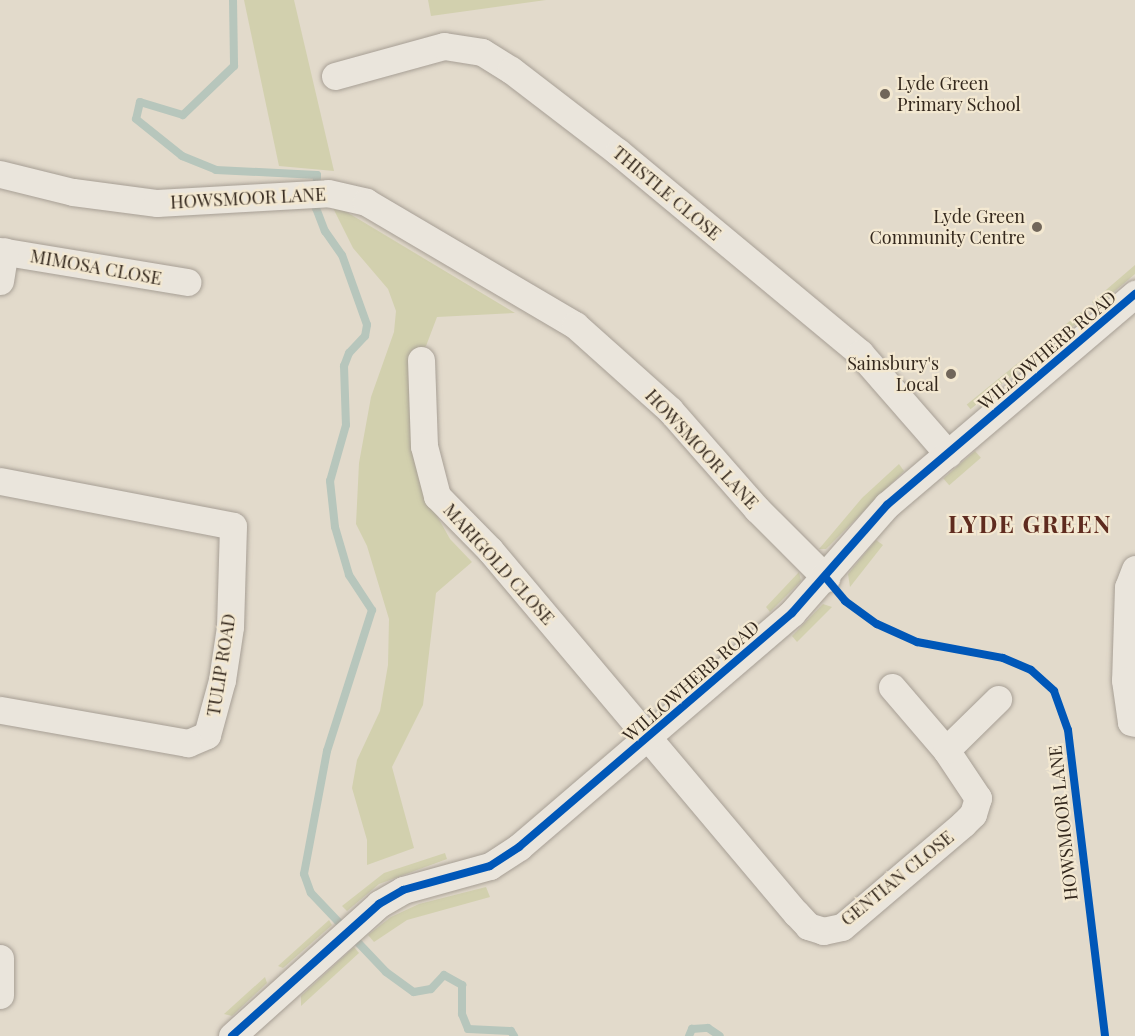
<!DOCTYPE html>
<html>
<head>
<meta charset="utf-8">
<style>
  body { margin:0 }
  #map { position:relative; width:1135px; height:1036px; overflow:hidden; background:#e2dacb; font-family:"Playfair Display",serif }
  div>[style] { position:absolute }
  .green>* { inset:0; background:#d2d0ae; transform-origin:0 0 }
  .stream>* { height:8px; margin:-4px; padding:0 4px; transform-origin:4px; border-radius:4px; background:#b7c6bc }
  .roads { filter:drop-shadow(0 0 2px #a79f95) drop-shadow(0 0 2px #a79f95) }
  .minor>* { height:27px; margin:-13.5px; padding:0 13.5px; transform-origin:13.5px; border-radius:13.5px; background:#eae5dc }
  .cycleway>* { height:8px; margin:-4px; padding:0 4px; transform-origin:4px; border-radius:4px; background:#0057b8 }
  .dots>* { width:16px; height:16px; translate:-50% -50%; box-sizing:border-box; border:3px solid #f3e8d1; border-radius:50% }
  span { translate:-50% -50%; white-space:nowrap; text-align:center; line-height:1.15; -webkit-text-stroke:4.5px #f3e8d1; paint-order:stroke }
  .poi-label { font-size:18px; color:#34281d }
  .left { translate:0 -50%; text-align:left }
  .right { translate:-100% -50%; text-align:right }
  .street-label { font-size:18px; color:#34281d }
  .district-label { font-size:24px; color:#5f2b1f; font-weight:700; letter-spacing:1.5px }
</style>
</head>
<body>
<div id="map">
  <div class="green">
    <i style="clip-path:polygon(244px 0,294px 0,334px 171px,279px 166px)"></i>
    <i style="clip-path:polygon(428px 0,546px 0,431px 16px)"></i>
    <i style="clip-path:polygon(330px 202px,515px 313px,437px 317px,426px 346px,412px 358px,422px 489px,450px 539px,472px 562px,436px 593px,423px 705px,392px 767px,414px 848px,367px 865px,367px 840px,352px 788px,357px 760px,380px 711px,388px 665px,389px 619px,367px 546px,356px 524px,359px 463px,371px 397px,394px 332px,396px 311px,388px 289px,353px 248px)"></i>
    <i style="clip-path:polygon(1135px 265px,1135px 274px,1096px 307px,1092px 302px)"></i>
    <i style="left:1081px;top:312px;width:6px;height:147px;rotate:51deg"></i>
    <i style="left:975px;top:451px;width:9px;height:42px;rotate:49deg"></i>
    <i style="clip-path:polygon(899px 464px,904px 471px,826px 549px,819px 549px,862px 498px)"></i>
    <i style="clip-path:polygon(876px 540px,883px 545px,850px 587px,848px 574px)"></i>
    <i style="clip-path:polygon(799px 572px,801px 581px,770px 612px,766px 607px)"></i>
    <i style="clip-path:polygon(823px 604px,832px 607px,797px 642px,792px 636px)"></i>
    <i style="clip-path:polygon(445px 853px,447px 859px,379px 884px,347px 911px,342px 906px,384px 873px)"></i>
    <i style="clip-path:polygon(486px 887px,490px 897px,407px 920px,374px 942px,368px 935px,391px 917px,419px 904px)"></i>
    <i style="clip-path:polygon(329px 920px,332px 925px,283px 968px,278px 966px)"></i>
    <i style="clip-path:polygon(354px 947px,359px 953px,301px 1006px,301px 996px)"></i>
    <i style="clip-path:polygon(265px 977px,267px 983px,232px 1016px,224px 1014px)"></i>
  </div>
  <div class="stream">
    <i style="left:233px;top:0;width:66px;rotate:89.1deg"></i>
    <i style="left:234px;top:66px;width:71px;rotate:136.1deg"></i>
    <i style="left:183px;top:115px;width:45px;rotate:-163.2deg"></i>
    <i style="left:140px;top:102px;width:17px;rotate:103deg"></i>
    <i style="left:136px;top:119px;width:59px;rotate:38.8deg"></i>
    <i style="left:182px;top:156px;width:37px;rotate:22deg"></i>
    <i style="left:216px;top:170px;width:101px;rotate:2.8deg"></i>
    <i style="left:317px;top:175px;width:33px;rotate:92deg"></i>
    <i style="left:316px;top:208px;width:25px;rotate:69deg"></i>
    <i style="left:325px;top:231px;width:29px;rotate:55deg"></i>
    <i style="left:342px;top:255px;width:74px;rotate:70.3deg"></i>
    <i style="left:367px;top:325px;width:11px;rotate:100deg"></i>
    <i style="left:365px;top:336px;width:23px;rotate:133deg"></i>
    <i style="left:349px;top:353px;width:14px;rotate:111deg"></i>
    <i style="left:344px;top:366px;width:59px;rotate:88.1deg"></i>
    <i style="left:346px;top:425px;width:58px;rotate:105.9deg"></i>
    <i style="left:330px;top:481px;width:46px;rotate:83.8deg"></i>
    <i style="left:335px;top:527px;width:50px;rotate:73.7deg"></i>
    <i style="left:349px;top:575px;width:42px;rotate:56.7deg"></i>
    <i style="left:372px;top:610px;width:148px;rotate:107.7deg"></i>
    <i style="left:327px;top:751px;width:125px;rotate:100.6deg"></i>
    <i style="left:304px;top:874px;width:20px;rotate:70deg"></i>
    <i style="left:311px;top:893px;width:109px;rotate:46.5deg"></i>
    <i style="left:386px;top:972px;width:34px;rotate:36deg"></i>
    <i style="left:414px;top:992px;width:17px;rotate:-10deg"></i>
    <i style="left:431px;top:989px;width:19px;rotate:-47deg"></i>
    <i style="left:444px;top:975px;width:21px;rotate:29deg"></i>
    <i style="left:462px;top:985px;width:29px;rotate:90deg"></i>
    <i style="left:462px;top:1014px;width:16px;rotate:68deg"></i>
    <i style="left:468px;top:1029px;width:43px;rotate:2.7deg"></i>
    <i style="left:511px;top:1031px;width:6px;rotate:59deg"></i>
    <i style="left:689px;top:1036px;width:8px;rotate:-67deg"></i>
    <i style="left:692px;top:1029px;width:16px;rotate:-4deg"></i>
    <i style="left:708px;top:1028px;width:14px;rotate:34deg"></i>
  </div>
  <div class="roads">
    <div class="minor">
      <i style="left:335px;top:76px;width:113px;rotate:-15.4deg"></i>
      <i style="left:444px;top:46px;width:38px;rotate:9deg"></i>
      <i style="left:482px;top:52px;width:34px;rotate:32deg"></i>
      <i style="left:511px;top:70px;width:135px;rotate:37.5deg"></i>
      <i style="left:618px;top:152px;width:315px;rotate:39.7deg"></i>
      <i style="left:860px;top:353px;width:134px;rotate:48.9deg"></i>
      <i style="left:0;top:174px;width:75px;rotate:13.9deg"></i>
      <i style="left:73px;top:192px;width:85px;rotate:7.5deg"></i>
      <i style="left:157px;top:203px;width:171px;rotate:-3.3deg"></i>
      <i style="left:328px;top:193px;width:39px;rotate:13deg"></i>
      <i style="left:366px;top:202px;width:243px;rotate:30.5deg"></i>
      <i style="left:575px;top:325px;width:127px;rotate:41.8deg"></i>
      <i style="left:670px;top:410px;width:132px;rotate:48.7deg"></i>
      <i style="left:757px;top:509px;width:98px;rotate:45deg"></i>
      <i style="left:0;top:251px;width:190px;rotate:9.4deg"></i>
      <i style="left:0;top:281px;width:30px;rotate:-81deg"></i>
      <i style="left:421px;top:360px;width:86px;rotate:88deg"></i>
      <i style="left:424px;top:446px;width:52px;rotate:75.4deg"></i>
      <i style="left:437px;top:496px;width:76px;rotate:45.5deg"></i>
      <i style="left:490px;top:550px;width:475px;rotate:49.9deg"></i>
      <i style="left:796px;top:913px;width:18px;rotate:47deg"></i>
      <i style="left:808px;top:926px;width:16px;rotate:18deg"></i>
      <i style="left:823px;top:931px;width:19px;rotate:-12deg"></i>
      <i style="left:842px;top:927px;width:159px;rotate:-40.4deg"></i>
      <i style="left:963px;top:824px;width:14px;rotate:-45deg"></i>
      <i style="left:973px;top:814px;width:17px;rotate:-73deg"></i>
      <i style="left:978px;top:798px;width:58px;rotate:-123.7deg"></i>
      <i style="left:946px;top:750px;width:83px;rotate:-130.6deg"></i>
      <i style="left:0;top:481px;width:237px;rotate:10.9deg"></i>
      <i style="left:233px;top:526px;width:101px;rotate:91.7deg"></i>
      <i style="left:230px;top:627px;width:54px;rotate:98.6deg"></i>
      <i style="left:222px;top:680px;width:57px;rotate:105.3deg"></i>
      <i style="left:207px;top:735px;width:21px;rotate:157deg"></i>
      <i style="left:188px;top:743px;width:191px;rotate:-170deg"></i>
      <i style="left:1135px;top:569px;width:19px;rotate:111deg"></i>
      <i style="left:1128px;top:587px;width:93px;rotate:91.8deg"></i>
      <i style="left:1125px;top:680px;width:42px;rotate:81.9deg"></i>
      <i style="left:1131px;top:722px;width:4px;rotate:14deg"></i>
      <i style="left:946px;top:750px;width:73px;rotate:-44.4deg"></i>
      <i style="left:0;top:958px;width:37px;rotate:90deg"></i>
      <i style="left:232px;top:1036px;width:198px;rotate:-41.9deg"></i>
      <i style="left:379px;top:904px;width:28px;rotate:-30deg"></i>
      <i style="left:403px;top:890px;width:90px;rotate:-15.4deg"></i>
      <i style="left:490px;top:866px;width:35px;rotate:-33deg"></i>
      <i style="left:519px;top:847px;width:360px;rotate:-40.6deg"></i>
      <i style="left:792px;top:613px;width:144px;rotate:-48.7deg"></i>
      <i style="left:887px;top:505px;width:326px;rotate:-40.4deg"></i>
    </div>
  </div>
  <div class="cycleway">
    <i style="left:826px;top:578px;width:30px;rotate:50deg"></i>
    <i style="left:845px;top:601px;width:39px;rotate:36deg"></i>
    <i style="left:877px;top:624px;width:44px;rotate:24.2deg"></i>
    <i style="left:917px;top:642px;width:87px;rotate:10.5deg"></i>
    <i style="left:1003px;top:658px;width:30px;rotate:23deg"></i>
    <i style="left:1031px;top:670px;width:31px;rotate:42deg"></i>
    <i style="left:1054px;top:691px;width:41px;rotate:70.3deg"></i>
    <i style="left:1068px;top:730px;width:308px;rotate:83.1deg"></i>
    <i style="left:232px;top:1036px;width:198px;rotate:-41.9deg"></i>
    <i style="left:379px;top:904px;width:28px;rotate:-30deg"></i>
    <i style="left:403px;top:890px;width:90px;rotate:-15.4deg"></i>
    <i style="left:490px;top:866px;width:35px;rotate:-33deg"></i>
    <i style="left:519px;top:847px;width:360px;rotate:-40.6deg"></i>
    <i style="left:792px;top:613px;width:144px;rotate:-48.7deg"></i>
    <i style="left:887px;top:505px;width:326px;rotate:-40.4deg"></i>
  </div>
  <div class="dots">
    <i style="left:885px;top:94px;background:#71665a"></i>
    <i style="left:1037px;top:227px;background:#71665a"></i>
    <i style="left:951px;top:374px;background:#71665a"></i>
  </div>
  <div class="poi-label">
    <span class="left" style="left:897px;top:94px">Lyde Green<br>Primary School</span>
    <span class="right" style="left:1025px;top:227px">Lyde Green<br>Community Centre</span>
    <span class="right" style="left:939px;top:374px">Sainsbury's<br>Local</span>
  </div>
  <div class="street-label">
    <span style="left:667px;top:193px;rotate:40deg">THISTLE CLOSE</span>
    <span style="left:248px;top:198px;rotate:-3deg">HOWSMOOR LANE</span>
    <span style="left:96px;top:267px;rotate:10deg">MIMOSA CLOSE</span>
    <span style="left:1047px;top:350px;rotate:-40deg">WILLOWHERB ROAD</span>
    <span style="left:702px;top:449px;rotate:47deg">HOWSMOOR LANE</span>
    <span style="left:499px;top:564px;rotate:48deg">MARIGOLD CLOSE</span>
    <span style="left:221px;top:665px;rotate:-81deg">TULIP ROAD</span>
    <span style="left:691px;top:681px;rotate:-41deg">WILLOWHERB ROAD</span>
    <span style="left:1063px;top:823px;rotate:-96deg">HOWSMOOR LANE</span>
    <span style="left:897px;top:878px;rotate:-39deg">GENTIAN CLOSE</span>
  </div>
  <div class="district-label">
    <span style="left:1030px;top:524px">LYDE GREEN</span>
  </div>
</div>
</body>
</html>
